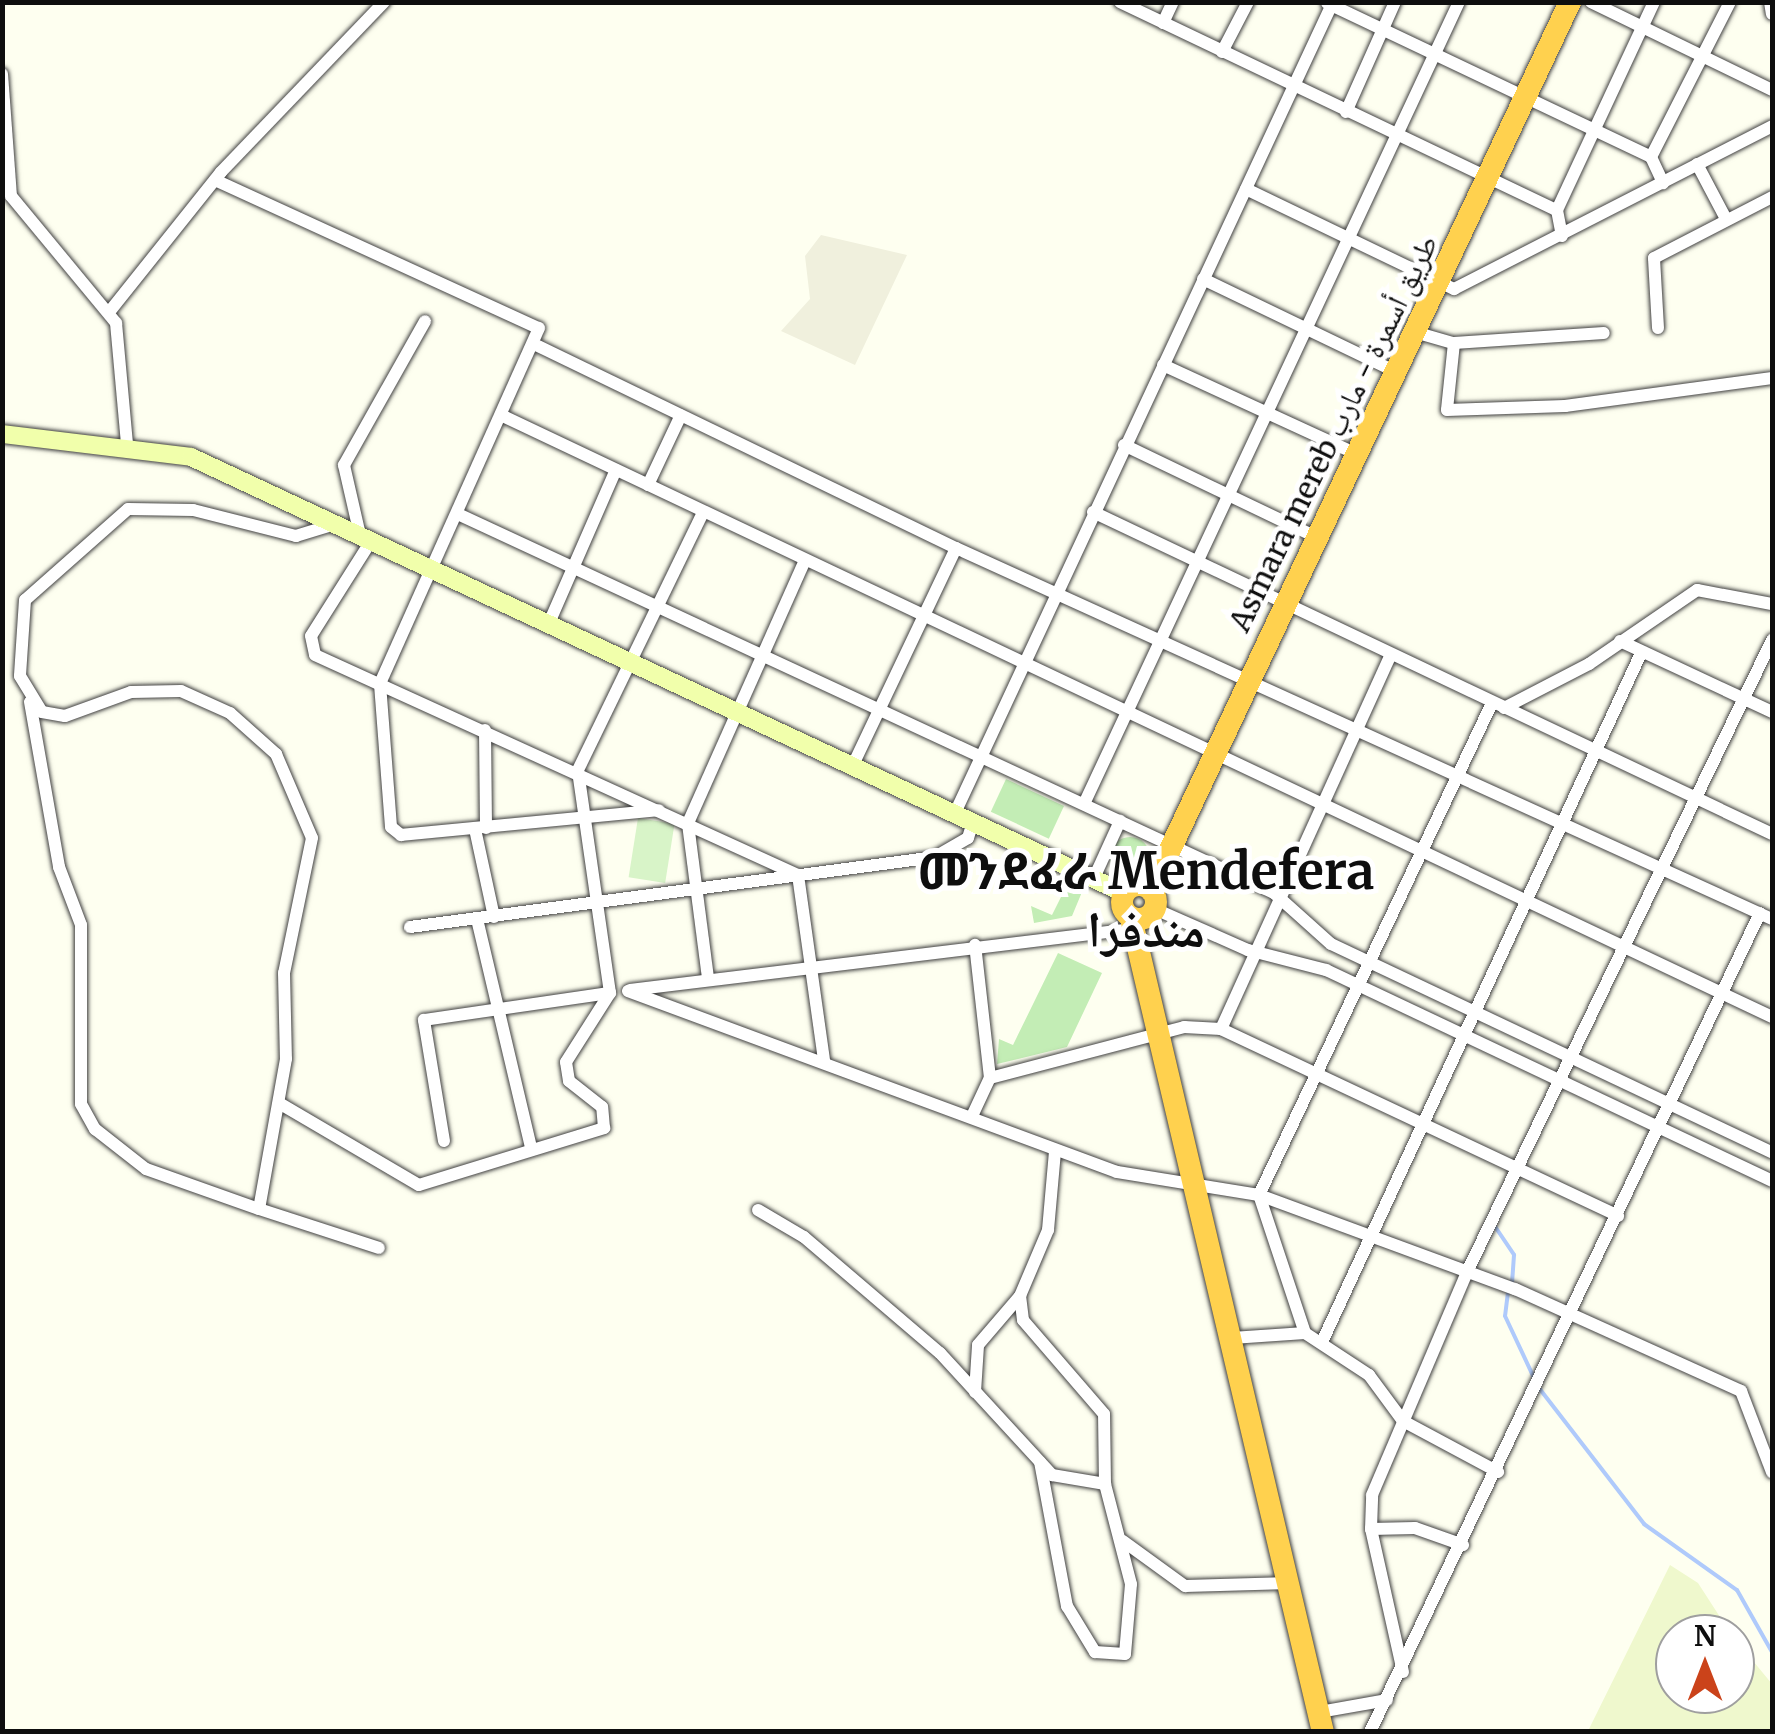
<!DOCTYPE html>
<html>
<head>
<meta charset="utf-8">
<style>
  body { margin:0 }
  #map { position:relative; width:1775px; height:1734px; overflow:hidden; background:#fefff0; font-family:Merriweather,"Noto Naskh Arabic","Noto Sans Ethiopic",serif }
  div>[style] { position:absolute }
  .farmland>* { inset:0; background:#eff8cd }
  .green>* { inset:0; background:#c3edb5; transform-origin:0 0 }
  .round { border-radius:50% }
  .pitch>* { inset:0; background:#d8f4c8; transform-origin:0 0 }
  .plaza>* { inset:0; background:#f0f0dd }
  .stream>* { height:4px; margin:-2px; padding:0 2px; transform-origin:2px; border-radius:2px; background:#afcafb }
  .roads { filter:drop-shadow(0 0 2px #414141) drop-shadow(0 0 2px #414141) }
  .street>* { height:12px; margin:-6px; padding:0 6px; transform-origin:6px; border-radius:6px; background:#fff }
  .secondary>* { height:18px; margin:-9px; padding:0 9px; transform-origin:9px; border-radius:9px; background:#f1ffab }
  .highway>* { height:22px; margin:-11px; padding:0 11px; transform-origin:11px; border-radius:11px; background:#ffd14e }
  .highway>.ring { margin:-11px; padding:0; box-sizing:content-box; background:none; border:22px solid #ffd14e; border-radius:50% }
  span { translate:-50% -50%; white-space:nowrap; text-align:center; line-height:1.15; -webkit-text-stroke:10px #fff; paint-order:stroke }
  .street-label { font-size:30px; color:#0e0e0e }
  .town-label { font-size:50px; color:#0e0e0e; font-weight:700 }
  .frame { position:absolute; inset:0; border:5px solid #0e0e0e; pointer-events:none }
  .north { position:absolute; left:1655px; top:1614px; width:100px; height:100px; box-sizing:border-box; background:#fff; border:2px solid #9f9f9f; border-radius:50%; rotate:0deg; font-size:28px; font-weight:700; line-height:40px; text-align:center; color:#0e0e0e }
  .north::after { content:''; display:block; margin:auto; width:35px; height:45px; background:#cb431a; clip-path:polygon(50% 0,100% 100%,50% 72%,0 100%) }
</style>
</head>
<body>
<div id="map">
  <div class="farmland">
    <i style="clip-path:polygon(1670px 1565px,1698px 1583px,1731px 1634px,1675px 1634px,1675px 1694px,1735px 1694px,1735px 1639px,1772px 1684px,1772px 1731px,1588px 1731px)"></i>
  </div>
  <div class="green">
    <i style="left:1006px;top:779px;width:64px;height:36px;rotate:25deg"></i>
    <i class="round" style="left:1110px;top:837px;width:40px;height:40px"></i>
    <i style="clip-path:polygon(1046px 875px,1082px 892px,1072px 916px,1034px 923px,1031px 906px,1052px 915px,1064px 891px)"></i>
    <i style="clip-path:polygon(1058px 953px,1102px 973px,1067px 1047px,997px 1064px,999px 1039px,1013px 1045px)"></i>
  </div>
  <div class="pitch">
    <i style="left:638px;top:818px;width:37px;height:60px;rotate:9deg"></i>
  </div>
  <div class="plaza">
    <i style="clip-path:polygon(821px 235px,907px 255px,855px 365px,781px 331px,810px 299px,805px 256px)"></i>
  </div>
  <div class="stream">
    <i style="left:1494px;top:1225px;width:36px;rotate:56deg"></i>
    <i style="left:1514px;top:1255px;width:28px;rotate:94deg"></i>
    <i style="left:1508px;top:1292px;width:24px;rotate:97deg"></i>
    <i style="left:1505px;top:1316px;width:71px;rotate:64.9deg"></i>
    <i style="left:1539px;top:1388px;width:172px;rotate:52.3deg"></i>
    <i style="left:1644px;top:1524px;width:114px;rotate:35.4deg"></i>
    <i style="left:1737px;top:1590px;width:71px;rotate:60.6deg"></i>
  </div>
  <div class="roads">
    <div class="street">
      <i style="left:1120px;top:2px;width:484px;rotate:25.5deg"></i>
      <i style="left:1591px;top:2px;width:201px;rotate:25.9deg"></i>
      <i style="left:1770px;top:2px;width:12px;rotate:81deg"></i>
      <i style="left:1327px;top:3px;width:359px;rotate:25.4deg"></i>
      <i style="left:1651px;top:157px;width:29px;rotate:65deg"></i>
      <i style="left:1163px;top:23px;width:23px;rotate:-65deg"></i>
      <i style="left:1222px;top:52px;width:56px;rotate:-62.5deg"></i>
      <i style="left:2px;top:74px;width:122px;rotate:85.8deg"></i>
      <i style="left:11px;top:196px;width:165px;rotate:50.4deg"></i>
      <i style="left:116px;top:323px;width:122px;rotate:84.8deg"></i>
      <i style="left:1346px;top:112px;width:120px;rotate:-66deg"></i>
      <i style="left:1651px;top:157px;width:174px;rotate:-63deg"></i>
      <i style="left:1697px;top:164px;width:60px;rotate:62.2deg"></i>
      <i style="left:215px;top:180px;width:356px;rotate:24.6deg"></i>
      <i style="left:539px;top:328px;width:390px;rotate:114.1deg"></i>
      <i style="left:380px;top:684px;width:143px;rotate:85.6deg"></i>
      <i style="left:391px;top:827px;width:13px;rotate:39deg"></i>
      <i style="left:401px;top:835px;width:259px;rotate:-5.5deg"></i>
      <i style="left:1246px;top:189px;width:231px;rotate:25.7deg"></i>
      <i style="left:1454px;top:289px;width:357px;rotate:-27.1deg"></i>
      <i style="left:1562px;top:236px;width:26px;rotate:-101deg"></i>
      <i style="left:1557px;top:210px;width:230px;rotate:-65deg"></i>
      <i style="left:1203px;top:279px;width:216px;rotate:25.7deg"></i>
      <i style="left:110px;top:311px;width:178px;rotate:-51.4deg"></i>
      <i style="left:221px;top:172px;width:236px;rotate:-46.2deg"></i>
      <i style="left:1658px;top:328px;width:70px;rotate:-93.3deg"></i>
      <i style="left:1654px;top:258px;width:133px;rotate:-27.3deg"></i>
      <i style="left:1418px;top:333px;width:37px;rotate:16deg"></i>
      <i style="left:1454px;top:343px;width:150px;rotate:-3.8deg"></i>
      <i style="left:1454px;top:343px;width:67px;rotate:96deg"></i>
      <i style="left:1447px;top:410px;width:118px;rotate:-1.9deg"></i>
      <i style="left:1565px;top:406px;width:209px;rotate:-7.7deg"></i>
      <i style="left:538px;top:346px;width:464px;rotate:25.8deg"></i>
      <i style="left:956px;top:548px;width:896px;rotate:24.45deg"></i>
      <i style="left:1163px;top:365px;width:216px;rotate:24.7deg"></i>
      <i style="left:505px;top:417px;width:1402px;rotate:25.34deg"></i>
      <i style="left:1124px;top:445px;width:217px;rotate:25.6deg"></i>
      <i style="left:648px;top:485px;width:77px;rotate:-64.8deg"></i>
      <i style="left:1093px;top:512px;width:751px;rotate:25.37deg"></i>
      <i style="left:460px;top:515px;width:897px;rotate:24.91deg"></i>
      <i style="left:1274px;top:893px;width:76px;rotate:41.8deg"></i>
      <i style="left:1331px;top:944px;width:488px;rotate:25.3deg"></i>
      <i style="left:335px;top:524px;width:41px;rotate:162.9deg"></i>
      <i style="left:296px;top:536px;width:106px;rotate:-165.8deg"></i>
      <i style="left:193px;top:510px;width:65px;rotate:-179.1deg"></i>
      <i style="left:128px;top:509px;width:137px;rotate:138.5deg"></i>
      <i style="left:25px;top:600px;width:76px;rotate:93.8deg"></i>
      <i style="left:20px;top:676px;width:42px;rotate:58.6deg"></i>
      <i style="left:42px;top:712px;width:23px;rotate:10deg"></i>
      <i style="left:65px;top:716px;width:70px;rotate:-20deg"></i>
      <i style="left:131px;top:692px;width:50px;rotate:-1.1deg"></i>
      <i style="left:181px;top:691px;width:54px;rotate:24.2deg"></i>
      <i style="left:230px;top:713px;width:62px;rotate:41.7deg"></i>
      <i style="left:276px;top:754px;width:91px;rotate:66.8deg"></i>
      <i style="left:312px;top:838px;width:138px;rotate:101.7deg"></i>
      <i style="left:284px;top:973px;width:86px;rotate:88.7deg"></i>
      <i style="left:286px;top:1059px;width:152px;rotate:100.2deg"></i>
      <i style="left:259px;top:1209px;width:126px;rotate:18deg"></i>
      <i style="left:360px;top:535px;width:72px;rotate:-102.9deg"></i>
      <i style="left:344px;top:465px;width:165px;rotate:-60.6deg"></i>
      <i style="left:371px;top:541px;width:112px;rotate:122.3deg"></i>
      <i style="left:311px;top:636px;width:19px;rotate:78deg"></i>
      <i style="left:315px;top:655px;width:531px;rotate:24.49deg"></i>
      <i style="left:798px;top:875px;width:188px;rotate:82deg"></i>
      <i style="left:549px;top:623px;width:167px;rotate:-66.4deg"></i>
      <i style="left:1620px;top:641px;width:168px;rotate:25deg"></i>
      <i style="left:30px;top:702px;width:168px;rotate:80deg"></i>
      <i style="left:59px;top:867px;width:62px;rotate:69.2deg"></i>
      <i style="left:81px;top:925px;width:179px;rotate:90deg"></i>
      <i style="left:81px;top:1104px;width:29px;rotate:61deg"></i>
      <i style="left:95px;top:1129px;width:65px;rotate:38.1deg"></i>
      <i style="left:146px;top:1169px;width:120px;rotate:19.5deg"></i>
      <i style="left:1504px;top:708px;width:96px;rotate:-27.4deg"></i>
      <i style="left:1589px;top:664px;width:131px;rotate:-34.4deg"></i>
      <i style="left:1697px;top:590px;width:76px;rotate:10.6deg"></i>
      <i style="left:485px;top:730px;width:98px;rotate:89.4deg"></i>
      <i style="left:853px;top:765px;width:240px;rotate:-64.6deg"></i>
      <i style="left:1084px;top:804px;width:885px;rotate:-64.94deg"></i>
      <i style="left:955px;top:813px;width:895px;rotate:-65.01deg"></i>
      <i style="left:475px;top:829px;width:90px;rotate:77.8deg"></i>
      <i style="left:1094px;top:878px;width:63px;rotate:-65.5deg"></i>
      <i style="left:1155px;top:909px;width:102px;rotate:23.8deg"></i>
      <i style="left:1248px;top:950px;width:81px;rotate:14.4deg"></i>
      <i style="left:1326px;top:970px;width:493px;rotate:25.3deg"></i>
      <i style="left:477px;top:919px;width:235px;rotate:76.7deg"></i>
      <i style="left:410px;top:927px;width:530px;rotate:-7.59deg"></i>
      <i style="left:935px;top:857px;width:38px;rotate:-30deg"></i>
      <i style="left:968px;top:838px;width:17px;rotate:-73deg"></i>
      <i style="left:708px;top:978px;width:156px;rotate:-97.4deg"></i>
      <i style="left:688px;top:823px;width:286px;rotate:-66deg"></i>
      <i style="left:630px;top:990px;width:506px;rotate:-6.93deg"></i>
      <i style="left:628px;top:991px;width:521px;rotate:20.31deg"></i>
      <i style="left:1117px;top:1172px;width:144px;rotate:9.2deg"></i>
      <i style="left:1259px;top:1195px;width:273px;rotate:20.2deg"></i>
      <i style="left:1515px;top:1289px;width:248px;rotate:24.3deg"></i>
      <i style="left:1741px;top:1391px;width:87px;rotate:69.1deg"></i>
      <i style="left:1221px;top:1029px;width:409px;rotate:-65.6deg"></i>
      <i style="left:990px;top:1078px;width:201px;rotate:-14.7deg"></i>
      <i style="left:1184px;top:1027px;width:37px;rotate:3deg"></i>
      <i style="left:1221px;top:1029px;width:439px;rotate:25.2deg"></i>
      <i style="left:279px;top:1103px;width:162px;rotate:30.4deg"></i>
      <i style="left:419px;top:1185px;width:194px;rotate:-17.1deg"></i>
      <i style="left:604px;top:1128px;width:21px;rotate:-95deg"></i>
      <i style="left:602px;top:1107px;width:42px;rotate:-141.8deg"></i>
      <i style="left:569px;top:1081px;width:19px;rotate:-99deg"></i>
      <i style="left:566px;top:1062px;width:82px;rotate:-57.5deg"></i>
      <i style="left:610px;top:993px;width:225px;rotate:-98.2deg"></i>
      <i style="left:578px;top:770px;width:287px;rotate:-64.1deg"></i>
      <i style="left:973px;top:1114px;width:40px;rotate:-65deg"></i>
      <i style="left:990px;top:1078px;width:134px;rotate:-96.4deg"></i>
      <i style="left:444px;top:1141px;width:123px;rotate:-99.4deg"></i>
      <i style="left:424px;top:1020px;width:188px;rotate:-8.3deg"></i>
      <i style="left:758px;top:1210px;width:53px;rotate:30.4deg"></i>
      <i style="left:804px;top:1237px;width:179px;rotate:40.5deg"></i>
      <i style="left:940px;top:1353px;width:166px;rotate:47.4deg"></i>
      <i style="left:1052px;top:1475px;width:54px;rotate:9.6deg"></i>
      <i style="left:1305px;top:1333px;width:145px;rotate:-108.4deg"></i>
      <i style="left:1259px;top:1195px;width:544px;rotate:-64.66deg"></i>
      <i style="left:1232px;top:1338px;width:73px;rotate:-3.9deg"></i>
      <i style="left:1305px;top:1333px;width:77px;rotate:33.3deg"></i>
      <i style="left:1369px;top:1375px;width:57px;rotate:53.5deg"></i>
      <i style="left:1403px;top:1421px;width:108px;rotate:28.2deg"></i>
      <i style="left:1322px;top:1342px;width:761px;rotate:-65.15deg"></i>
      <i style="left:975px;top:1392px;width:47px;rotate:-86.3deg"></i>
      <i style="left:978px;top:1345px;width:65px;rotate:-49.4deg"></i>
      <i style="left:1040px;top:1462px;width:147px;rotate:79.4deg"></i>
      <i style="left:1067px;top:1606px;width:54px;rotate:58.7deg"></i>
      <i style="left:1095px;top:1652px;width:30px;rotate:4deg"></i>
      <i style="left:1125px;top:1654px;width:70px;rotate:-85.1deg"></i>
      <i style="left:1131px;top:1584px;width:103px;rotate:-104.6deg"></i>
      <i style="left:1105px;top:1484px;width:70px;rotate:-90.8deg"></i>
      <i style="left:1104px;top:1414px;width:124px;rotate:-130.8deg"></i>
      <i style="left:1023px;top:1320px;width:24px;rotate:-97deg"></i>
      <i style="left:1020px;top:1296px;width:72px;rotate:-67deg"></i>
      <i style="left:1048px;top:1230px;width:79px;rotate:-84.9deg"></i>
      <i style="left:1371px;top:1529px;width:34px;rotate:-88deg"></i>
      <i style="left:1372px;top:1495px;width:245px;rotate:-66.9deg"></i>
      <i style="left:1468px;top:1270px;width:700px;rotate:-64.24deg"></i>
      <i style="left:1123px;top:1541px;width:77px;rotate:36deg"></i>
      <i style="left:1185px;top:1586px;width:105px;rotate:-1.6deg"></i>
      <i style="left:1403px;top:1672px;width:147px;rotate:-102.6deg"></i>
      <i style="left:1371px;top:1529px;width:44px;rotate:-1.3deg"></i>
      <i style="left:1415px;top:1528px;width:51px;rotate:19.5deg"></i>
      <i style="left:1319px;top:1712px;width:69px;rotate:-10deg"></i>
      <i style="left:1370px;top:1732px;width:907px;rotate:-64.54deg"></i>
    </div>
    <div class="secondary">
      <i style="left:2px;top:434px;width:190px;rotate:6.9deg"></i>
      <i style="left:191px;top:457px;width:1030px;rotate:25.05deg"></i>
    </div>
    <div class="highway">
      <i class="ring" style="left:1122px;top:885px;width:12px;height:12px"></i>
      <i style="left:1151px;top:890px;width:982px;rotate:-64.74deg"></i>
      <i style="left:1131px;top:918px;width:836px;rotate:76.73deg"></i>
    </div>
  </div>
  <div class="street-label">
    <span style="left:1333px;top:433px;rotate:-64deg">Asmara mereb طريق أسمرة - مارب</span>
  </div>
  <div class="town-label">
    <span style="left:1146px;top:900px">መንደፈራ Mendefera<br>مندفرا</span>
  </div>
  <div class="frame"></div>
  <div class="north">N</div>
</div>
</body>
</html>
